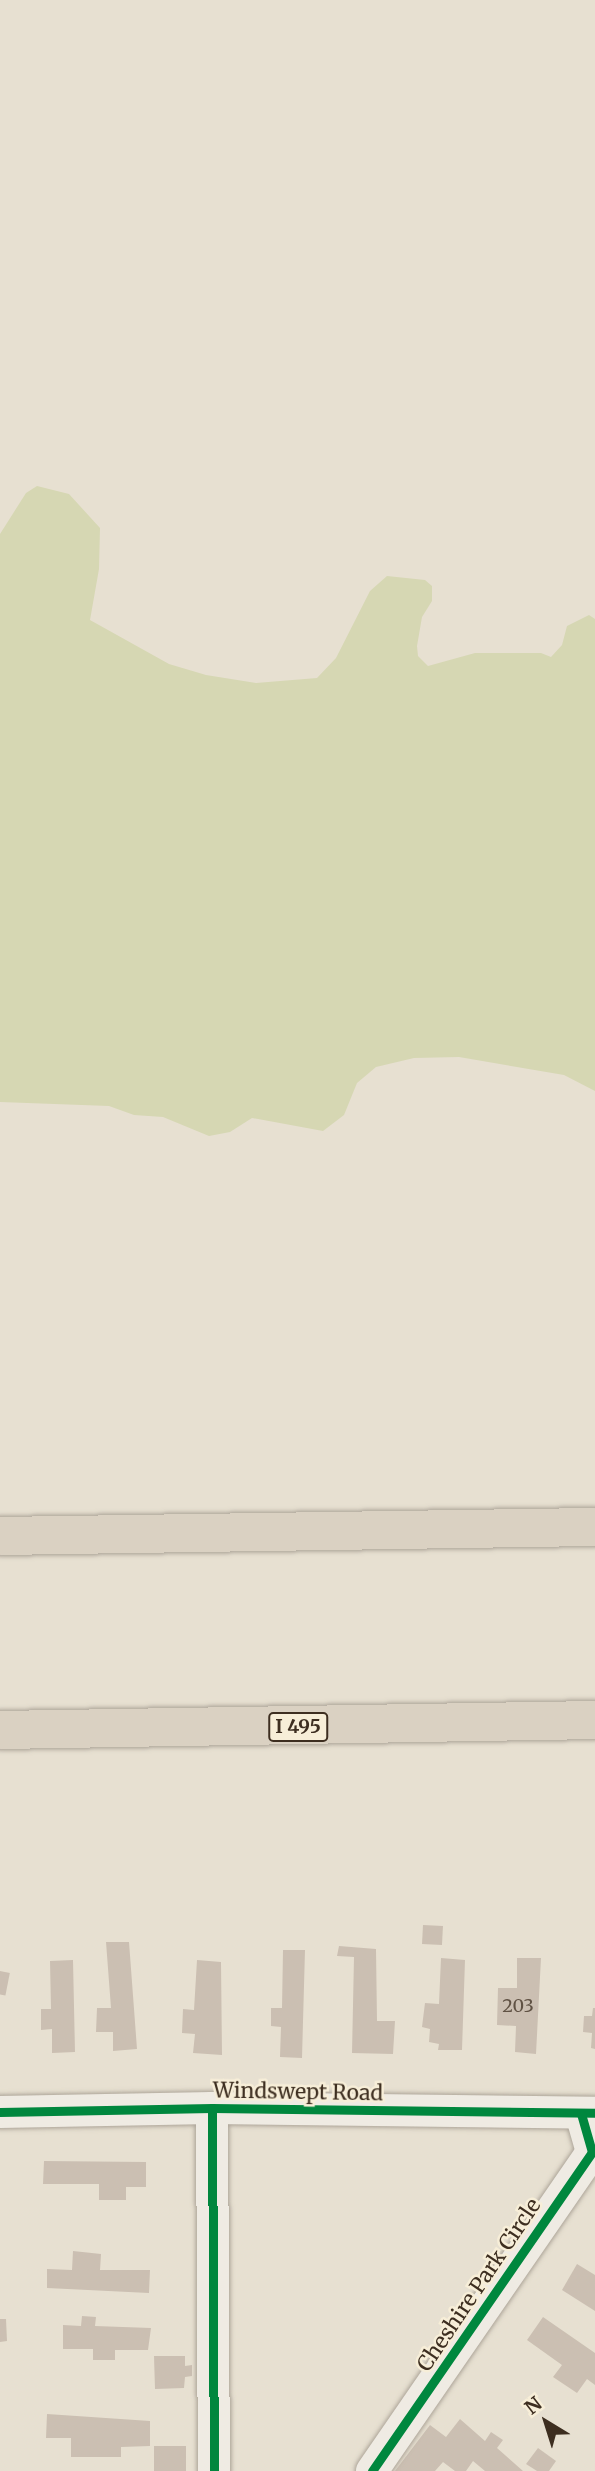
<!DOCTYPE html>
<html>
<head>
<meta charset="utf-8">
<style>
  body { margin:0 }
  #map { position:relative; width:595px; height:2471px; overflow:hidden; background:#e7e0d1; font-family:Merriweather,serif }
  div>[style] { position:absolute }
  .green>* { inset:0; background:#d6d7b3 }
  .building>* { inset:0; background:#cbbfb2; transform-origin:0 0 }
  .roads { filter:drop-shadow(0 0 2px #ada599) drop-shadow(0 0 2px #ada599) }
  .street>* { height:32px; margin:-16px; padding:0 16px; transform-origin:16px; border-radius:16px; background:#efebe3 }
  .highway>* { height:38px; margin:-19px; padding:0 19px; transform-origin:19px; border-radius:19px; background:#dad1c2 }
  .cycleway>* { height:9px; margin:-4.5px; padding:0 4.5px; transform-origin:4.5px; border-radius:4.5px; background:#00873e }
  span { translate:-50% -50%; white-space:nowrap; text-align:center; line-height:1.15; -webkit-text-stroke:5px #f7eed8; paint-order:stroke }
  .number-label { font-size:18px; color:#605244 }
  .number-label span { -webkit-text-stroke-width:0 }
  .shield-label span { padding:2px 5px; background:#f7eed8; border:2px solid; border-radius:5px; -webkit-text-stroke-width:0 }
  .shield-label { font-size:19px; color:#3d2e20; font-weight:700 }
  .street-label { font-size:21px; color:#3d2e20 }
  .north { position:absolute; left:511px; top:2387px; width:70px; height:70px; -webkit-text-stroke:5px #f7eed8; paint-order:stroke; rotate:322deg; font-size:19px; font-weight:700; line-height:28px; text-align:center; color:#3d2e20 }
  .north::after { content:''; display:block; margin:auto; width:24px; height:32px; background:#3d2e20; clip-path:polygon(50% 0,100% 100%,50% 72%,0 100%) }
</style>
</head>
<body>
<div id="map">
  <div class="green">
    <i style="clip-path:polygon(37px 486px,69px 494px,100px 528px,99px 569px,90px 620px,169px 664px,206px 675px,256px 683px,317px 678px,336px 658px,370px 591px,387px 576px,425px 580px,432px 586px,432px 601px,422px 617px,417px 646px,418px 656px,428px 666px,475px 653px,541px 653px,551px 657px,562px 645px,567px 626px,589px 615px,595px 619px,595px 1091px,564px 1075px,459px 1057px,414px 1058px,376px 1067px,357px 1083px,344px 1115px,323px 1131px,252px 1118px,230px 1132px,209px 1136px,163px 1117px,134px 1115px,109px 1106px,0 1102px,0 534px,26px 493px)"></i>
  </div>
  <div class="building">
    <i style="left:423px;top:1925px;width:20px;height:19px;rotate:3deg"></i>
    <i style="clip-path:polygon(106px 1942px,129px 1942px,137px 2049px,113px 2051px,113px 2032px,96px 2032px,97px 2008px,111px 2008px)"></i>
    <i style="clip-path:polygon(339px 1946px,376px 1949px,377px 2021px,395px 2021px,393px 2054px,352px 2053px,354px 1957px,337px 1956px)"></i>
    <i style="clip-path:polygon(283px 1950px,305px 1950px,302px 2058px,280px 2057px,281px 2027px,271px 2026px,271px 2008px,282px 2008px)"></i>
    <i style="clip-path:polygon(441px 1958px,465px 1960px,462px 2050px,438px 2050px,439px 2044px,429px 2042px,430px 2029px,422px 2027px,425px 2003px,439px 2004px)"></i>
    <i style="clip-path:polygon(517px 1958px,541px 1958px,536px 2054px,515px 2052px,516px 2026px,497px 2025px,498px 1988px,517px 1988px)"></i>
    <i style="clip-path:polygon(73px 1960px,75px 2052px,52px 2053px,52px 2029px,41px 2030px,41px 2009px,51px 2009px,50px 1961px)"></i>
    <i style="clip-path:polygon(197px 1960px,221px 1962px,222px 2055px,193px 2053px,195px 2034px,182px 2033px,183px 2009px,194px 2010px)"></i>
    <i style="left:0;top:1971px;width:10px;height:23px;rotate:11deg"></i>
    <i style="clip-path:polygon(593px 2008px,595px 2008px,595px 2049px,591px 2048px,592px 2033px,583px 2032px,584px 2016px,592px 2016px)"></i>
    <i style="clip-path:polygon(44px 2161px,146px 2162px,146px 2187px,126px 2187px,126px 2200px,99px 2200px,99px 2184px,43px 2184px)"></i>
    <i style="clip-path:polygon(73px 2251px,101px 2254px,100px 2270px,150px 2270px,149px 2293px,47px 2288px,47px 2269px,72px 2270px)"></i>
    <i style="clip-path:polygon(577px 2264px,595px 2275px,595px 2311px,562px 2290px)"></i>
    <i style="clip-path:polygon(82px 2316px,96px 2317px,95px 2326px,151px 2328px,148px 2350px,115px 2350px,115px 2360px,93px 2360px,93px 2349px,63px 2349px,63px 2325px,81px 2326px)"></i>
    <i style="clip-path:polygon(543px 2317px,595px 2353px,595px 2385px,587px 2379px,577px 2393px,553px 2377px,562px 2365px,527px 2340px)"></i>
    <i style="clip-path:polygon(0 2319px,6px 2319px,7px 2341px,0 2342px)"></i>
    <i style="clip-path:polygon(154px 2356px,185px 2356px,185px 2366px,192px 2365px,192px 2376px,185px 2377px,184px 2388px,155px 2389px)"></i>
    <i style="clip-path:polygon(47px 2414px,150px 2421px,150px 2446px,121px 2447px,121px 2457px,71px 2457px,71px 2438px,46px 2438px)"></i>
    <i style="clip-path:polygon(460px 2419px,485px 2441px,491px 2432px,503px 2440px,497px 2448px,523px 2471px,485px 2471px,473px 2461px,466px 2471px,455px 2471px,443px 2462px,435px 2471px,395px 2471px,430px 2425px,446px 2437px)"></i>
    <i style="left:154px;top:2446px;width:32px;height:25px"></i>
    <i style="clip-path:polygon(538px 2448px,556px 2461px,549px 2471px,537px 2471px,526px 2464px)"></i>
  </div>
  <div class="roads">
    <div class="street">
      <i style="left:212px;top:2108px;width:363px;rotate:89.7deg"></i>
      <i style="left:0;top:2112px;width:212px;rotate:-1.1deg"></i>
      <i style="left:212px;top:2108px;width:383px;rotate:0.7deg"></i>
      <i style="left:372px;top:2471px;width:388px;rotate:-55.4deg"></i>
      <i style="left:592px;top:2152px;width:40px;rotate:-106deg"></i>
    </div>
    <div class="highway">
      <i style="left:0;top:1536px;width:595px;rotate:-0.87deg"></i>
      <i style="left:0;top:1730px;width:595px;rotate:-0.96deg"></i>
    </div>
  </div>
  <div class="cycleway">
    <i style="left:212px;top:2108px;width:363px;rotate:89.7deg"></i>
    <i style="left:0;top:2112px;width:212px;rotate:-1.1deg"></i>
    <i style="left:212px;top:2108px;width:383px;rotate:0.7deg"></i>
    <i style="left:372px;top:2471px;width:388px;rotate:-55.4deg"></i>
    <i style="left:592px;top:2152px;width:40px;rotate:-106deg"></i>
  </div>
  <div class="number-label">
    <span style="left:518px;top:2006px">203</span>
  </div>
  <div class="shield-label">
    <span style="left:298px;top:1727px">I 495</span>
  </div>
  <div class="street-label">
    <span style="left:298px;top:2092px;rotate:1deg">Windswept Road</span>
    <span style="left:479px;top:2285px;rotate:-56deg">Cheshire Park Circle</span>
  </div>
  <div class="north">N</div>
</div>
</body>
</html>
